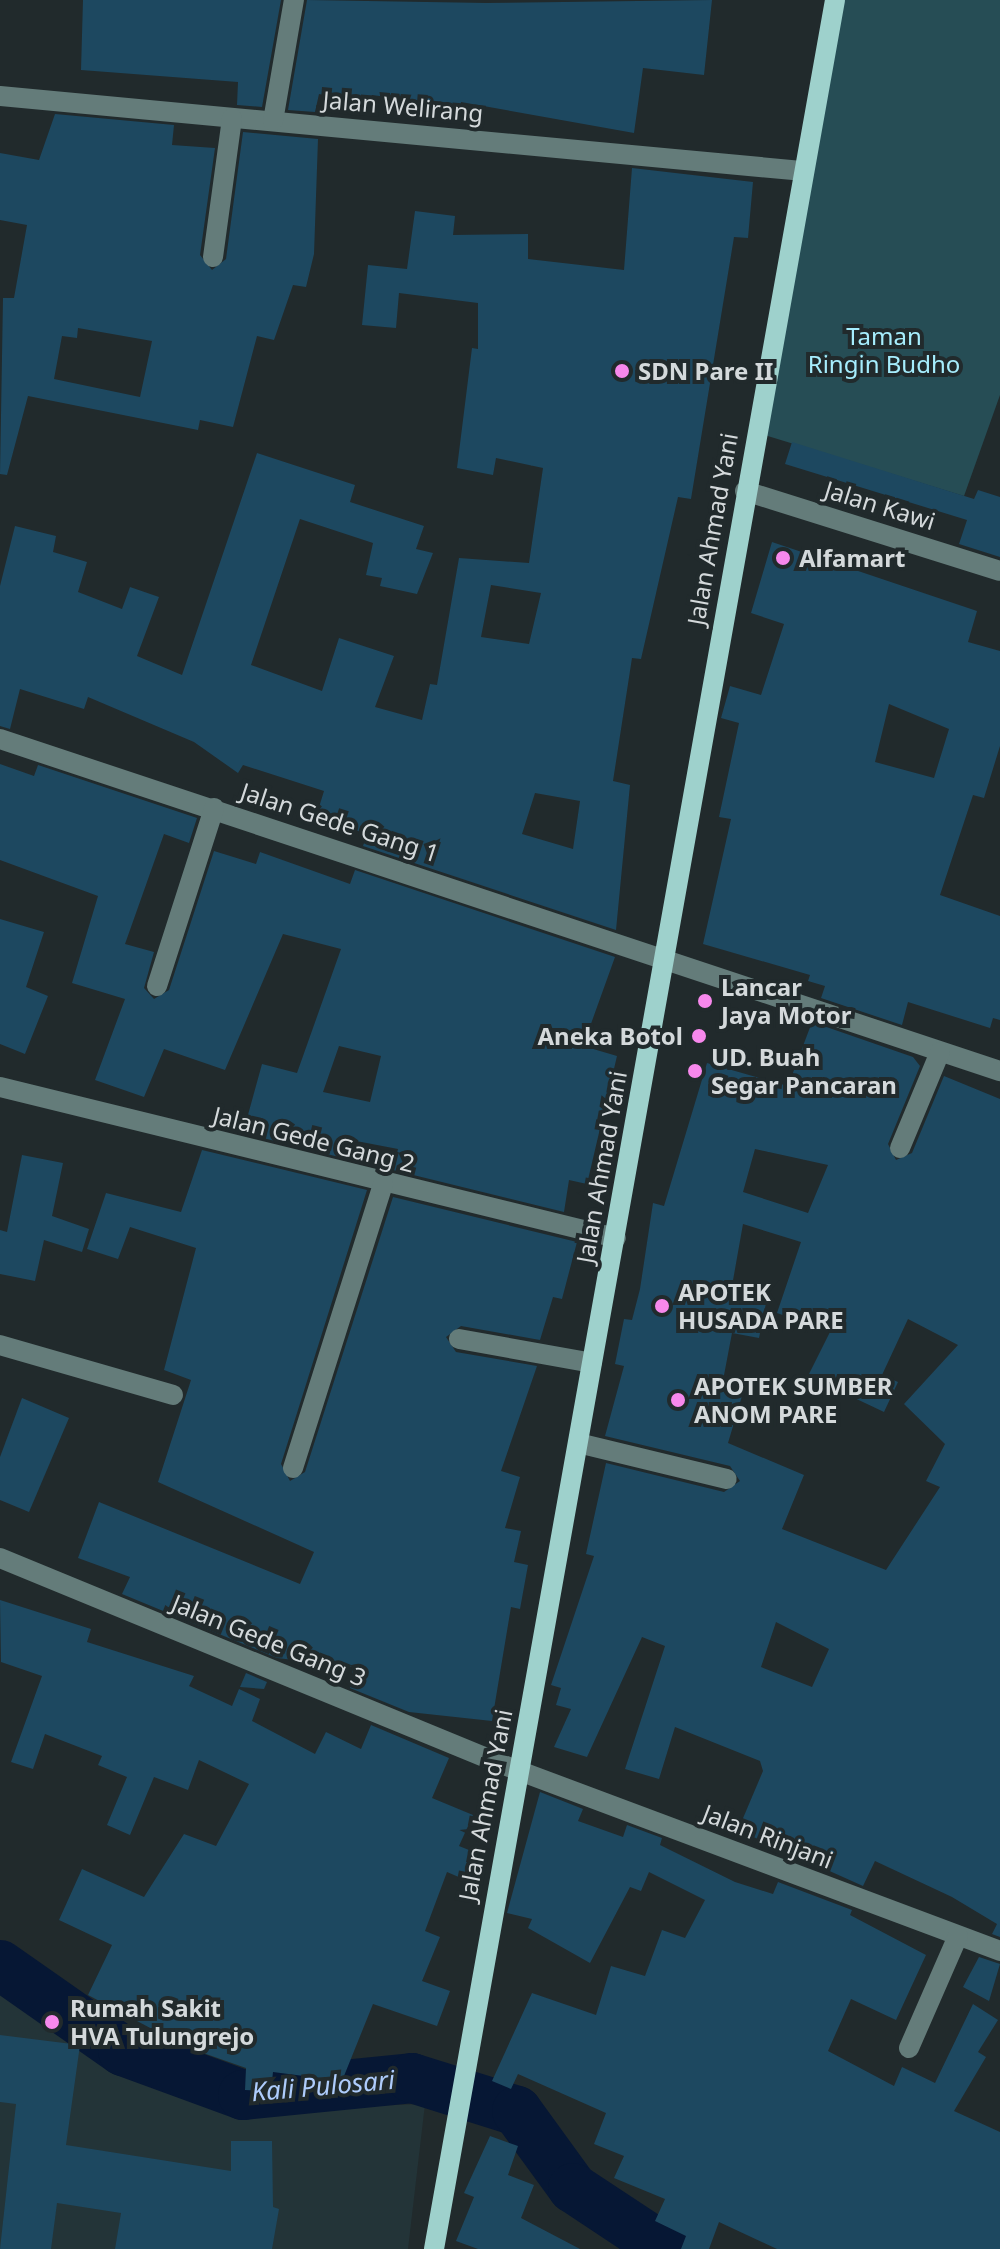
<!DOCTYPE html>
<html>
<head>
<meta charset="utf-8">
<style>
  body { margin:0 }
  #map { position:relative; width:1000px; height:2249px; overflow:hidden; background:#212a2c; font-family:"Noto Sans",sans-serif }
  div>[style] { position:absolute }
  .built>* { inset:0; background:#233438 }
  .green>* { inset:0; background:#264d55 }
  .river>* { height:50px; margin:-25px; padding:0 25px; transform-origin:25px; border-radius:25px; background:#061734 }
  .building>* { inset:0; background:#1d4860 }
  .minor>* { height:20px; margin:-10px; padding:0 10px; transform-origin:10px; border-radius:10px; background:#647c7a }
  .major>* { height:20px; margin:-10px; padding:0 10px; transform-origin:10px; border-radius:10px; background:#9ed1cc }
  .dots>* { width:22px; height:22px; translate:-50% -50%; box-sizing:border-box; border:4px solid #212a2c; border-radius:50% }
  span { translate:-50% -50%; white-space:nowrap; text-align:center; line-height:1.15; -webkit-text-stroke:8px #212a2c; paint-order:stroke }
  .street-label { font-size:24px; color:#d4d9db }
  .park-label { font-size:24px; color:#a6edfd }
  .poi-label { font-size:24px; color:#d4d9db; font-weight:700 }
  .left { translate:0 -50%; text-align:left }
  .right { translate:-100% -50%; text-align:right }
  .water-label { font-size:26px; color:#aeccfb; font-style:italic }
</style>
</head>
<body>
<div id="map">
  <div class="built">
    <i style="clip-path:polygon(0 1941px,218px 2111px,425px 2104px,408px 2249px,0 2249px)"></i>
  </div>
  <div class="green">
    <i style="clip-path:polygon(835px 0,1000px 0,1000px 395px,964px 496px,755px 432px)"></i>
  </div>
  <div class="river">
    <i style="left:0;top:1965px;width:150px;rotate:35deg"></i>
    <i style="left:123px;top:2051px;width:128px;rotate:20.1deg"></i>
    <i style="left:243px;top:2095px;width:170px;rotate:-5.7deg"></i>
    <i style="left:412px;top:2078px;width:110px;rotate:17.4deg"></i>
    <i style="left:517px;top:2111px;width:95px;rotate:54deg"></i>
    <i style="left:573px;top:2188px;width:110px;rotate:33.5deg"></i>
  </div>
  <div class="building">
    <i style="clip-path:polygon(83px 0,281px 0,262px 107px,237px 105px,238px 82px,81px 70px)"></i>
    <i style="clip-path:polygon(307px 0,486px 3px,712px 0,704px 75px,643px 68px,634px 133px,461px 102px,460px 113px,425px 111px,425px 102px,372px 95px,370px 104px,319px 94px,315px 112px,288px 110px)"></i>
    <i style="clip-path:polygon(evenodd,55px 114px,174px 125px,172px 145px,215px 148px,200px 255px,212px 270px,226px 259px,243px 132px,318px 139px,314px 254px,306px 287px,293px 285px,274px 340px,257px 336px,233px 427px,200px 420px,198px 430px,28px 396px,7px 475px,0 474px,3px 298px,14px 298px,27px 225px,0 220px,0 153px,39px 160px,55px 114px,78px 328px,152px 341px,140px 397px,54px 379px,62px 336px,77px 338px,78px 328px)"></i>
    <i style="clip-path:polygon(evenodd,632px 168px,753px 182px,748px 238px,734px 237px,691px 499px,678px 497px,641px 659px,632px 658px,613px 781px,630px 785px,616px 930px,363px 846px,367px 834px,316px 817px,324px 791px,243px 765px,238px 773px,194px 742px,88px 697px,84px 709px,20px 689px,10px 729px,0 726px,0 586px,15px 526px,56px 536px,53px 552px,87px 562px,78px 592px,122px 609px,130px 587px,159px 597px,137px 656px,182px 675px,257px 453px,355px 485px,350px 502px,424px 526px,416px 549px,433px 553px,417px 594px,380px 586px,382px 578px,366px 575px,373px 543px,300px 519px,251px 665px,322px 691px,339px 638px,394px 656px,375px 707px,422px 720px,430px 684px,437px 685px,459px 558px,529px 563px,543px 468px,496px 458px,493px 475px,457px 468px,472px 348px,478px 349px,478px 303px,399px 293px,396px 328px,362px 325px,368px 265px,407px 269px,415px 211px,455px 216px,453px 235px,528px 234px,528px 259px,624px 270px,632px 168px,491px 585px,541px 593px,529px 644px,481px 637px,491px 585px,632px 168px,535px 793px,580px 801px,573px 849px,522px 834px,535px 793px)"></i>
    <i style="clip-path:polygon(792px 442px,974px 499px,978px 490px,1000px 497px,1000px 557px,959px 544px,967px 520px,785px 464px)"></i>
    <i style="clip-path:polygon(evenodd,772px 542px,977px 611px,968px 642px,1000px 651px,1000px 746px,984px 798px,973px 795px,940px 895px,1000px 916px,1000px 1020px,993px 1018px,990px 1028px,908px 1002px,902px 1025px,821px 998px,825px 986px,808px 981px,810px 975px,703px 944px,731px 819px,719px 817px,739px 723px,721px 718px,730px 686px,761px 695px,784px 624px,751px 613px,772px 542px,889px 704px,949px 729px,934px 778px,875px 762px,889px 704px)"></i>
    <i style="clip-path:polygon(evenodd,0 764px,34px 776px,38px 765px,197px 818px,189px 843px,164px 834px,125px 944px,154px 952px,144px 988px,154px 999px,169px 990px,214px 851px,256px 864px,260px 852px,350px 884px,355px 870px,615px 957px,583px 1046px,617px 1056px,587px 1184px,569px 1180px,564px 1212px,393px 1170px,398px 1149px,351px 1140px,347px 1159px,243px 1133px,262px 1064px,297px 1073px,341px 949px,283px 934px,225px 1070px,164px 1049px,144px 1097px,95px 1080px,125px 999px,72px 983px,98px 896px,0 860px,0 764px,339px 1046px,381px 1056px,370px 1102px,323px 1092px,339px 1046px)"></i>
    <i style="clip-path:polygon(0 919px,44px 932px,26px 987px,48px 996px,25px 1054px,0 1044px)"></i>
    <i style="clip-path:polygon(evenodd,812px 1022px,913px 1057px,920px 1066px,888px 1144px,896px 1160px,912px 1153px,944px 1076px,1000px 1099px,1000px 1937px,992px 1934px,997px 1924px,952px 1897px,875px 1861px,863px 1886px,738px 1830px,763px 1771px,760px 1761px,675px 1727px,659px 1779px,625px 1769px,665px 1646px,642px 1637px,587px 1757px,554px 1747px,571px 1709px,556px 1705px,561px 1688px,551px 1685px,594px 1556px,586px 1554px,606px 1463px,724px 1492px,740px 1481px,730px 1466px,605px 1436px,624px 1366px,615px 1364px,624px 1319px,632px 1320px,640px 1289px,653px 1203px,664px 1206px,707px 1063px,788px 1086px,812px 1022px,755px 1149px,828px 1165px,808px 1213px,743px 1192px,755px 1149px,812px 1022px,743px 1224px,801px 1242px,777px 1313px,830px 1332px,808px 1376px,884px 1412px,898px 1382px,882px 1375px,908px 1319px,958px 1345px,904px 1404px,945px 1444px,926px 1481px,940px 1487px,886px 1570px,782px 1529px,804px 1475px,728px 1443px,742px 1396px,721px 1391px,732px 1333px,759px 1338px,768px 1293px,732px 1286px,743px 1224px,812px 1022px,776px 1622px,829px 1649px,812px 1687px,761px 1667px,776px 1622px)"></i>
    <i style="clip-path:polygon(202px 1150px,367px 1190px,281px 1464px,290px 1481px,305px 1472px,393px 1197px,577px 1242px,562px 1299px,553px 1297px,540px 1340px,461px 1326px,446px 1337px,456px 1352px,537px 1366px,501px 1471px,520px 1477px,505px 1528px,521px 1531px,514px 1562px,528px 1565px,520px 1609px,511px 1607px,492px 1721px,409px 1712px,350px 1688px,353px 1667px,277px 1658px,122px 1594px,130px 1577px,78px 1558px,99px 1502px,300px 1584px,314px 1552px,158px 1482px,191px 1380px,164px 1370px,196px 1248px,130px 1227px,118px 1259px,87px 1249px,106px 1193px,181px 1212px)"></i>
    <i style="clip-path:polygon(22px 1155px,63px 1163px,52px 1216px,89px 1229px,82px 1252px,44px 1240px,35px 1281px,0 1274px,0 1230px,7px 1232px)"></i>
    <i style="clip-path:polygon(22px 1398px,69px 1418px,29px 1512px,0 1500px,0 1457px)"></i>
    <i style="clip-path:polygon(0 1600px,91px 1629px,87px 1642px,194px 1676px,189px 1686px,232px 1706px,239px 1689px,260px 1699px,252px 1721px,315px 1754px,326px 1732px,361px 1749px,371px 1725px,449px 1758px,432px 1798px,473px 1815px,459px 1846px,479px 1854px,468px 1881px,447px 1872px,425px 1931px,440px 1937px,422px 1981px,450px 1991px,437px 2026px,373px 2004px,342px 2081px,273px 2072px,271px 2091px,245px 2090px,246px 2068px,186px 2047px,88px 1995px,112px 1945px,59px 1920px,82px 1869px,144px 1897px,184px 1834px,216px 1846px,249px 1784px,199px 1760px,188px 1790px,154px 1777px,130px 1835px,107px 1825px,127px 1777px,98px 1765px,102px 1756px,45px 1734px,33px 1769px,11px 1762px,42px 1676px,1px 1662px)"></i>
    <i style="clip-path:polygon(246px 1673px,267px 1682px,264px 1689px,240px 1687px)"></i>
    <i style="clip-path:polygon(540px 1792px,583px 1809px,578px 1821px,623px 1837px,627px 1825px,662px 1838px,660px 1845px,735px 1882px,773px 1894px,778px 1882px,852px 1910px,850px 1915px,926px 1955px,896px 2020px,851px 1999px,828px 2051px,894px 2086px,902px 2067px,935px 2083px,973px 2004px,998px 2020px,978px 2052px,986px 2057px,954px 2111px,1000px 2132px,1000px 2249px,777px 2249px,719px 2222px,709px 2249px,681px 2249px,686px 2236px,655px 2221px,665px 2199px,614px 2178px,624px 2156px,594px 2144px,606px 2113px,518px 2074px,511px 2089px,492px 2081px,532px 1993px,596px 2015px,611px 1966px,645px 1976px,662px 1930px,685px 1938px,705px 1900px,649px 1872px,641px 1891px,630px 1887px,590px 1963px,528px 1928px,532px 1919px,507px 1913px)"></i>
    <i style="clip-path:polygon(979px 1957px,1000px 1964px,989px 2001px,963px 1987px)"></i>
    <i style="clip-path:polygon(0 2035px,80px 2045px,66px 2145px,231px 2171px,231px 2141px,272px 2141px,273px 2207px,279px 2209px,272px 2249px,115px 2249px,121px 2213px,57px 2203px,51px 2249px,0 2249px,16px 2104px,0 2102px)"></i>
    <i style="clip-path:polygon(490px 2136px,518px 2146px,508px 2175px,534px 2185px,521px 2218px,580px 2249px,478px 2249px,456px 2241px,474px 2197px,464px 2193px)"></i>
  </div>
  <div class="minor">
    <i style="left:0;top:96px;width:805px;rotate:5.34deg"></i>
    <i style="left:273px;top:121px;width:123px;rotate:-80.2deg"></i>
    <i style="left:213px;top:257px;width:140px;rotate:-82.2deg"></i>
    <i style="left:745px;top:491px;width:267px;rotate:17.4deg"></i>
    <i style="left:0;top:739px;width:1054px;rotate:18.37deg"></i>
    <i style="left:157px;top:986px;width:187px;rotate:-72.2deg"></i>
    <i style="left:0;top:1087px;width:634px;rotate:13.77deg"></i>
    <i style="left:900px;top:1148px;width:104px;rotate:-67.4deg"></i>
    <i style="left:459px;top:1339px;width:135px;rotate:10.2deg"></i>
    <i style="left:0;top:1345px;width:180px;rotate:16.1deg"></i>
    <i style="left:578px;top:1443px;width:153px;rotate:13.6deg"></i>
    <i style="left:293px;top:1468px;width:298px;rotate:-72.4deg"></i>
    <i style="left:0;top:1558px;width:542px;rotate:22.35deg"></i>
    <i style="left:501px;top:1764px;width:533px;rotate:20.54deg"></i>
    <i style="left:909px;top:2048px;width:122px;rotate:-66.4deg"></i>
  </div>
  <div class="major">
    <i style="left:434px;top:2249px;width:2284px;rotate:-79.89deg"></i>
  </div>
  <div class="dots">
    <i style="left:622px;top:371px;background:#f788ec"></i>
    <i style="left:783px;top:558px;background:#f788ec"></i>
    <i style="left:705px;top:1001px;background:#f788ec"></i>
    <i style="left:699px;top:1036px;background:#f788ec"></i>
    <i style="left:695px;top:1071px;background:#f788ec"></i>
    <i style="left:662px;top:1306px;background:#f788ec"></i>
    <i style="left:678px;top:1400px;background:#f788ec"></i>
    <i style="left:52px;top:2022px;background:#f788ec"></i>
  </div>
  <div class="street-label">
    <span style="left:403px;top:106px;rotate:5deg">Jalan Welirang</span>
    <span style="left:880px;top:505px;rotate:17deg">Jalan Kawi</span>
    <span style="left:712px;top:529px;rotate:-80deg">Jalan Ahmad Yani</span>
    <span style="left:340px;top:822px;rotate:18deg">Jalan Gede Gang 1</span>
    <span style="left:314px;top:1139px;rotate:14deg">Jalan Gede Gang 2</span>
    <span style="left:601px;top:1167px;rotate:-80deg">Jalan Ahmad Yani</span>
    <span style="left:269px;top:1640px;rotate:22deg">Jalan Gede Gang 3</span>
    <span style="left:485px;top:1805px;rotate:-79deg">Jalan Ahmad Yani</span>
    <span style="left:768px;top:1836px;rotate:21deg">Jalan Rinjani</span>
  </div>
  <div class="park-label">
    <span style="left:884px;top:350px">Taman<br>Ringin Budho</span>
  </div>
  <div class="poi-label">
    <span class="left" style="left:638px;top:371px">SDN Pare II</span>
    <span class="left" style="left:799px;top:558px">Alfamart</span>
    <span class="left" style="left:721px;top:1001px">Lancar<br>Jaya Motor</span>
    <span class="right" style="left:683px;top:1036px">Aneka Botol</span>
    <span class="left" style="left:711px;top:1071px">UD. Buah<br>Segar Pancaran</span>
    <span class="left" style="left:678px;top:1306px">APOTEK<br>HUSADA PARE</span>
    <span class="left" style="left:694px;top:1400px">APOTEK SUMBER<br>ANOM PARE</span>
    <span class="left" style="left:70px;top:2022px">Rumah Sakit<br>HVA Tulungrejo</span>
  </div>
  <div class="water-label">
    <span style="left:323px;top:2086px;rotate:-5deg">Kali Pulosari</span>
  </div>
</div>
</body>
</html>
